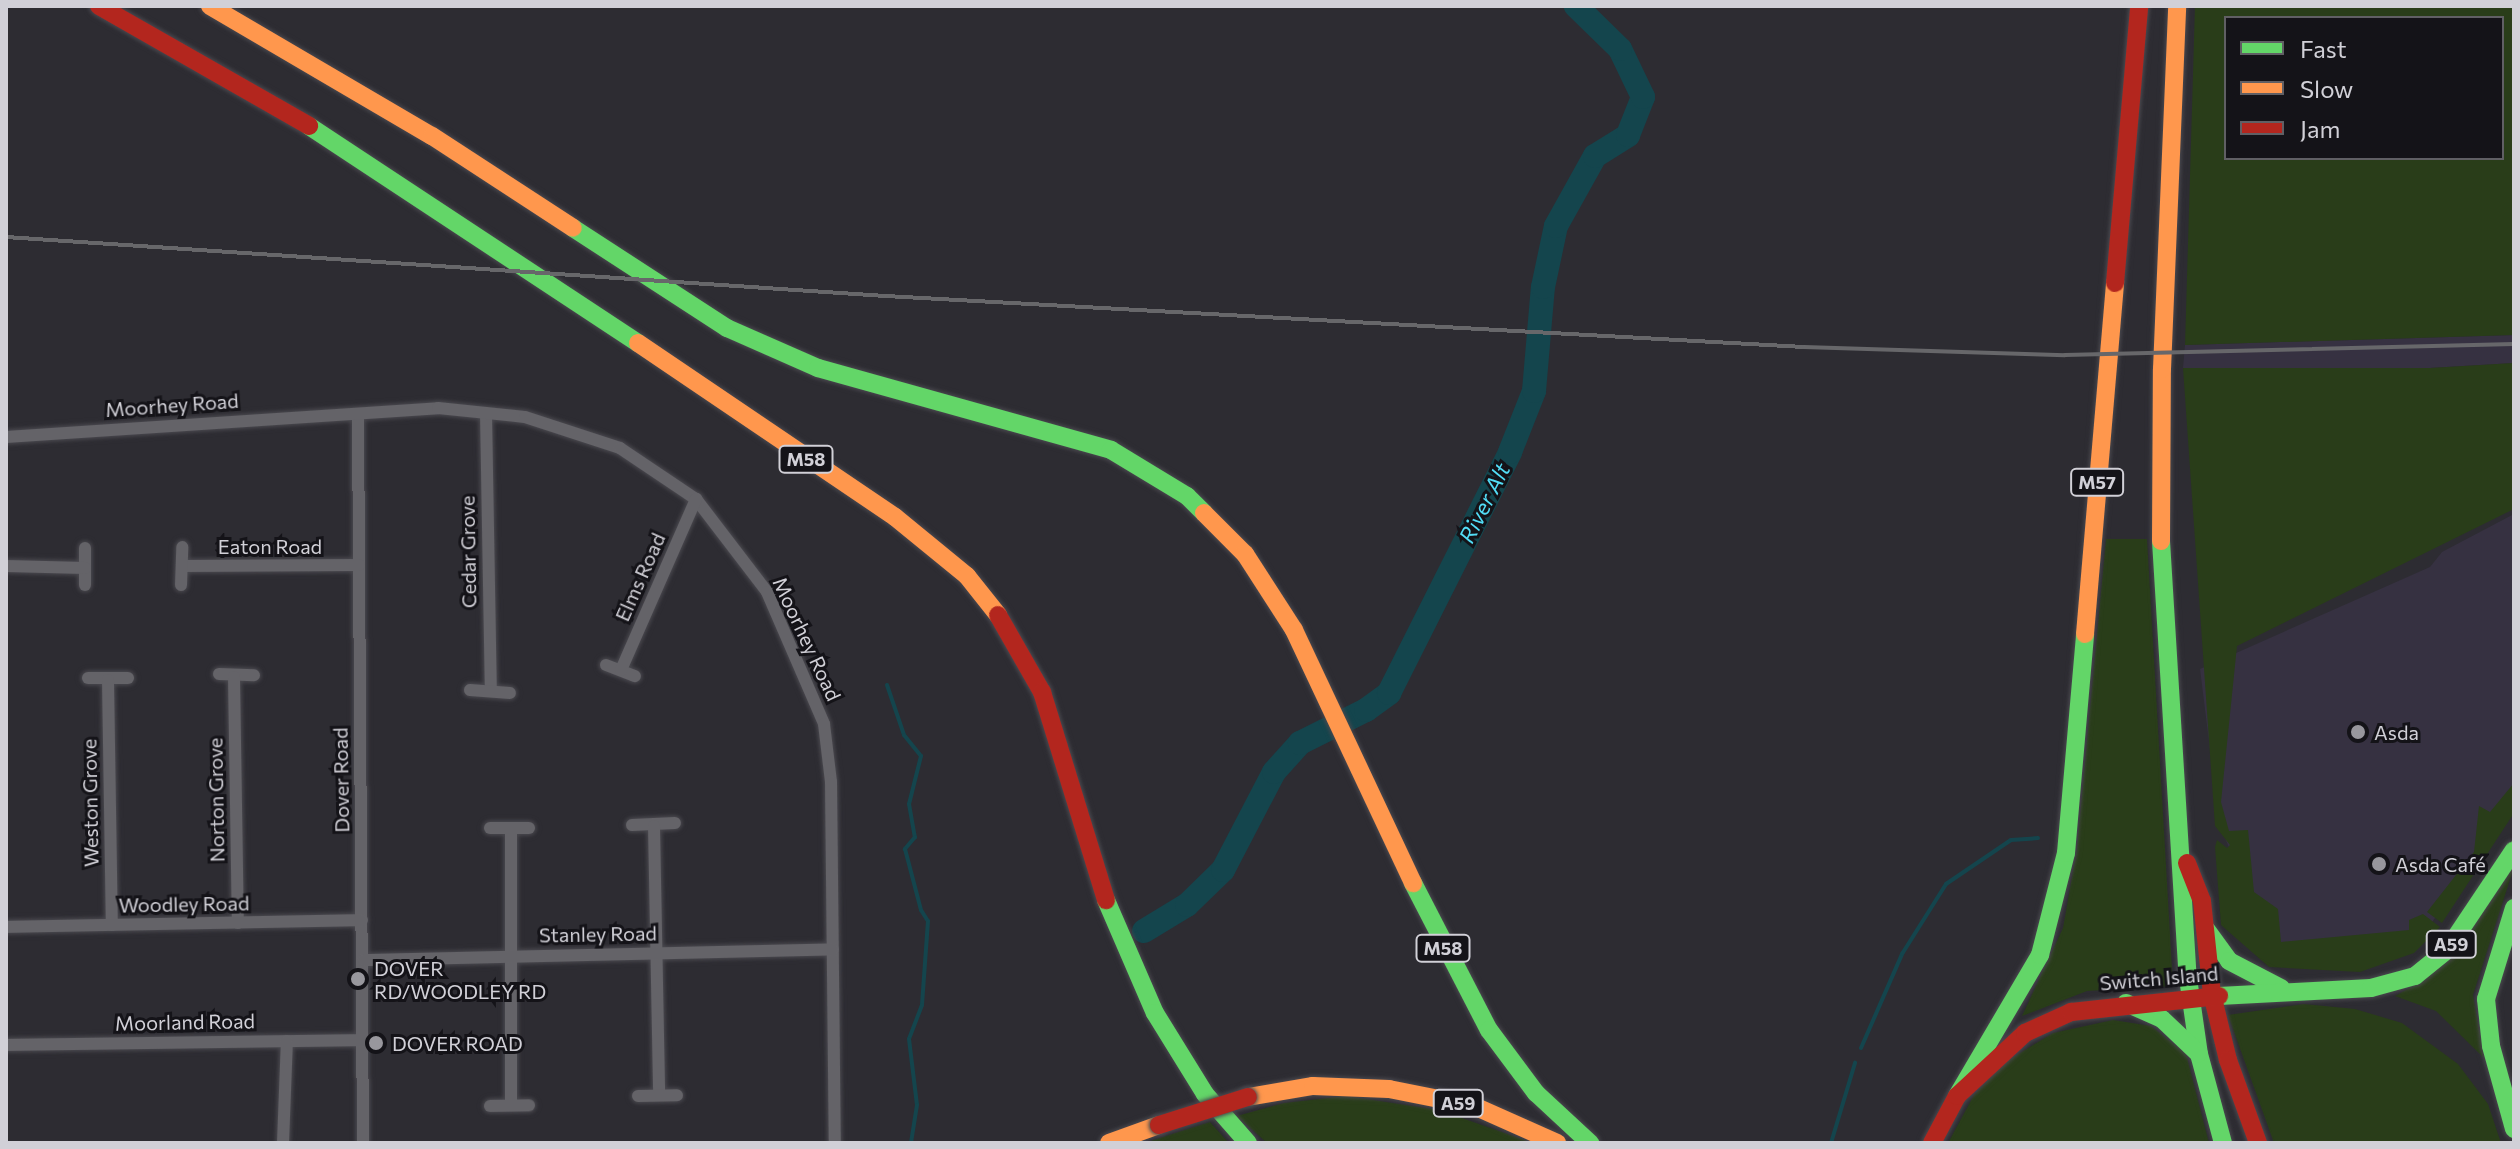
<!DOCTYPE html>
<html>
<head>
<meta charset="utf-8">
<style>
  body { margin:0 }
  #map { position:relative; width:2520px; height:1149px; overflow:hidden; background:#2d2c32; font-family:Commissioner,sans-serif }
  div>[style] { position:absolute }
  .built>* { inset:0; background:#363141 }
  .green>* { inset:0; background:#293d19 }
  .stream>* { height:4px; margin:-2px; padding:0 2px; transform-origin:2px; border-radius:2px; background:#14454d }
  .river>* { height:24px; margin:-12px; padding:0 12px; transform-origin:12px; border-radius:12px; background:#14454d }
  .roads { filter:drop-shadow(0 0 2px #4a494f) drop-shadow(0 0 2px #4a494f) }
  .street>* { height:12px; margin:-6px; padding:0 6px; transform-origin:6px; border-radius:6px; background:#646368 }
  .fast>* { height:18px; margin:-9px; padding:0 9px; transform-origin:9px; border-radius:9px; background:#63d668 }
  .slow>* { height:18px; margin:-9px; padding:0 9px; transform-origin:9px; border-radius:9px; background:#ff974d }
  .jam>* { height:18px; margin:-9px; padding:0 9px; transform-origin:9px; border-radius:9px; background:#b3261e }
  .rail>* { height:4px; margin:-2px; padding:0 2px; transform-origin:2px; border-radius:2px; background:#67676a }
  .bridges { filter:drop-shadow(0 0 2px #4a494f) drop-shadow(0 0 2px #4a494f) }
  .jam-bridge>* { height:18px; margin:-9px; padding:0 9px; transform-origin:9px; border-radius:9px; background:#b3261e }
  .dots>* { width:22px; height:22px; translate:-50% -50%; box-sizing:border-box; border:4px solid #141318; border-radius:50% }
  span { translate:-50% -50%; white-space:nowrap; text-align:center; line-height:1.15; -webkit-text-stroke:6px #141318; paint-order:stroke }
  .shield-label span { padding:2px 6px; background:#141318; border:2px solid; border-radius:6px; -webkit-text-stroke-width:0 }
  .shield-label { font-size:18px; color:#d1d0d7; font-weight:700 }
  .street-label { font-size:20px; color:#d1d0d7 }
  .poi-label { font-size:20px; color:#d1d0d7 }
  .left { translate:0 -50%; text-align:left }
  .water-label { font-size:22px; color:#52ddf6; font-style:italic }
  .frame { position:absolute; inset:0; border:8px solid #d1d0d7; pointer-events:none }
  .legend { position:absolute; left:2224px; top:16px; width:280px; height:144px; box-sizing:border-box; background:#141318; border:2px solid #605f64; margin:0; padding:10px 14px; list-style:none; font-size:24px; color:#d1d0d7 }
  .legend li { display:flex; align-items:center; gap:16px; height:40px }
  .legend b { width:40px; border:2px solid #605f64 }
</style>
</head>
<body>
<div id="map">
  <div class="built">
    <i style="clip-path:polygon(2514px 335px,2514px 363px,2430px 368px,2183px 368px,2185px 345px)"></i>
    <i style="clip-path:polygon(2514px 514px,2514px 808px,2417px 943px,2267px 946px,2219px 822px,2200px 669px,2430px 567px,2442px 552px)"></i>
  </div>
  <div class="green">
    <i style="clip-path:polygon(evenodd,2195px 6px,2514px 6px,2514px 335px,2185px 345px,2195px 6px,2502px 18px,2502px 158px,2226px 158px,2226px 18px,2502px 18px)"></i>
    <i style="clip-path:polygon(2514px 363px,2514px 509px,2237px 646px,2221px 802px,2229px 831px,2248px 830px,2254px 892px,2278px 909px,2281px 942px,2409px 930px,2409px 920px,2423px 914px,2440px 927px,2414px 953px,2360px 972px,2269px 967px,2221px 925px,2215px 847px,2217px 840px,2227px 848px,2230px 845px,2215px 826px,2183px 368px,2430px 368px)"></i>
    <i style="clip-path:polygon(2106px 539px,2147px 539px,2173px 986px,2087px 991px,2022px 1016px,2063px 928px,2077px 849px)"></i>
    <i style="clip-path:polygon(2514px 783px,2514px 813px,2442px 923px,2427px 912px,2474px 852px,2479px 806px,2490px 812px)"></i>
    <i style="clip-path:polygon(2514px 867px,2473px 995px,2484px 1058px,2436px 1011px,2395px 996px,2424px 980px)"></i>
    <i style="clip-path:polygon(2304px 1004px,2355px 1009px,2402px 1023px,2458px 1064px,2488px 1104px,2501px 1143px,2274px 1143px,2228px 1015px)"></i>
    <i style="clip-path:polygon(2113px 1020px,2151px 1026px,2186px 1054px,2209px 1143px,1948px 1143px,1974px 1095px,2007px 1061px,2053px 1033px)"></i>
    <i style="clip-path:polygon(1346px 1096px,1439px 1110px,1533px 1143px,1267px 1143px,1237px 1116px,1284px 1103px)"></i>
    <i style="clip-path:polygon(1210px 1122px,1229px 1143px,1144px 1143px)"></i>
  </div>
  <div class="stream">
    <i style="left:887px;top:685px;width:53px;rotate:71.2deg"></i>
    <i style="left:904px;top:735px;width:27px;rotate:51deg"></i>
    <i style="left:921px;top:756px;width:49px;rotate:104deg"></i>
    <i style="left:909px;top:804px;width:34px;rotate:80deg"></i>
    <i style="left:915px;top:837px;width:16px;rotate:130deg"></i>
    <i style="left:905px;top:849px;width:63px;rotate:75.3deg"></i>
    <i style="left:921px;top:910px;width:13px;rotate:58deg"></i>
    <i style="left:928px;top:921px;width:84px;rotate:94.1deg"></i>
    <i style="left:922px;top:1005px;width:36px;rotate:111deg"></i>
    <i style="left:909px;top:1039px;width:66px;rotate:83.1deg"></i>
    <i style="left:917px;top:1105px;width:38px;rotate:99deg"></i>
    <i style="left:1861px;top:1048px;width:103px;rotate:-66.4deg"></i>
    <i style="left:1902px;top:954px;width:83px;rotate:-57.8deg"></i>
    <i style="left:1946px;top:884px;width:78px;rotate:-34.1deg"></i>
    <i style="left:2011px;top:840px;width:27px;rotate:-4deg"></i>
    <i style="left:1831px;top:1143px;width:84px;rotate:-73.3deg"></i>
  </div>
  <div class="river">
    <i style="left:1144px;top:931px;width:50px;rotate:-31.2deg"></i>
    <i style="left:1187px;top:905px;width:50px;rotate:-44.2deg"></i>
    <i style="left:1223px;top:870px;width:110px;rotate:-62.5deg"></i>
    <i style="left:1274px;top:772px;width:39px;rotate:-48deg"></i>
    <i style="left:1300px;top:743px;width:74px;rotate:-26.6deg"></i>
    <i style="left:1366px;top:710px;width:29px;rotate:-36deg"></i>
    <i style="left:1389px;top:693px;width:270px;rotate:-63.3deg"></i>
    <i style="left:1510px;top:452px;width:66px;rotate:-68.5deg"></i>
    <i style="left:1534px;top:391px;width:104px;rotate:-85.1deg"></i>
    <i style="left:1543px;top:287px;width:62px;rotate:-78deg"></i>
    <i style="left:1556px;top:226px;width:80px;rotate:-60.9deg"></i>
    <i style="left:1595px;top:156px;width:39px;rotate:-32deg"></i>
    <i style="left:1628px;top:135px;width:41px;rotate:-68.5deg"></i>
    <i style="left:1643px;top:97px;width:53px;rotate:-115.6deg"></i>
    <i style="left:1620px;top:49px;width:62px;rotate:-135.7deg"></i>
  </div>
  <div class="roads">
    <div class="street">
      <i style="left:486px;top:413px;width:277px;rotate:89deg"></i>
      <i style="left:358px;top:416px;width:727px;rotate:89.61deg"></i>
      <i style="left:6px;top:437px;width:433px;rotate:-3.8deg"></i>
      <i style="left:438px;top:408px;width:87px;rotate:5.9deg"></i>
      <i style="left:525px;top:417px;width:100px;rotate:18.1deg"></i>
      <i style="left:620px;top:448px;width:92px;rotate:33.9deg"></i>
      <i style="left:696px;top:499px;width:117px;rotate:52.6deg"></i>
      <i style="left:767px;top:592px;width:144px;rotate:66.6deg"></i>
      <i style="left:824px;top:724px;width:58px;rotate:83.1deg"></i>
      <i style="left:831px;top:782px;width:361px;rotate:89.4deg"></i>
      <i style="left:85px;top:548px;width:37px;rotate:90deg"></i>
      <i style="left:6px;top:566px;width:79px;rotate:1.5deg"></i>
      <i style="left:182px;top:566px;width:177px;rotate:-0.3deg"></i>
      <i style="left:181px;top:585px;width:38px;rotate:-88deg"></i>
      <i style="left:606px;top:665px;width:31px;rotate:21deg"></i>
      <i style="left:621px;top:670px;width:187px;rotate:-66.3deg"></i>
      <i style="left:219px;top:674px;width:35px;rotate:2deg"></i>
      <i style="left:234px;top:677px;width:246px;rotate:89.1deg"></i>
      <i style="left:88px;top:678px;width:40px"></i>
      <i style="left:108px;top:680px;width:245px;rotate:89.1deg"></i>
      <i style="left:470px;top:690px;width:40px;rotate:4.3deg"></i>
      <i style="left:632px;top:825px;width:43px;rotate:-2.7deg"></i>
      <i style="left:654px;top:826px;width:268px;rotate:88.9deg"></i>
      <i style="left:490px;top:828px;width:39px"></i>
      <i style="left:511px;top:831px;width:271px;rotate:90deg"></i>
      <i style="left:6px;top:927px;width:356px;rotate:-1.1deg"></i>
      <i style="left:364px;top:960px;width:469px;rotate:-1.3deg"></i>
      <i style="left:6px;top:1045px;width:359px;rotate:-0.8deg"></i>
      <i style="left:638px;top:1096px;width:39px;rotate:-1deg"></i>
      <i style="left:490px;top:1106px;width:39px;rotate:-1deg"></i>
      <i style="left:283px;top:1143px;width:102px;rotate:-87.8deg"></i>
    </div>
    <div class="fast">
      <i style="left:309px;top:126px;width:394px;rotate:33.4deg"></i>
      <i style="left:573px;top:228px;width:184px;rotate:33deg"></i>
      <i style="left:727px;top:328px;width:99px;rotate:23.7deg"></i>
      <i style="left:818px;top:368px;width:304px;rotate:15.6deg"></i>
      <i style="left:1111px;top:450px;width:89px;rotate:31.2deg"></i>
      <i style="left:1187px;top:496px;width:24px;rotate:45deg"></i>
      <i style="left:2161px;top:541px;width:438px;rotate:86.5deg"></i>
      <i style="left:2188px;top:978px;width:77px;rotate:81.8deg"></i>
      <i style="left:2199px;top:1054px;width:92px;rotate:74.9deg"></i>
      <i style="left:1413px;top:883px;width:165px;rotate:62.7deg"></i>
      <i style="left:1489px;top:1030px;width:79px;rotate:53.3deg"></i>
      <i style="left:1536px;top:1093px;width:74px;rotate:42.8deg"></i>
      <i style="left:1106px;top:900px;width:123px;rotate:66.6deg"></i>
      <i style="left:1155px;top:1013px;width:95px;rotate:58.3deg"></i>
      <i style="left:1205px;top:1094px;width:65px;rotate:48.7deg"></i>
      <i style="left:2514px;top:908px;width:95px;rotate:107.1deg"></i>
      <i style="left:2486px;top:999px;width:47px;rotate:83.9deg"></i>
      <i style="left:2491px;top:1046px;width:86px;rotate:74.5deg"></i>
      <i style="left:2206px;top:929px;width:39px;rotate:54deg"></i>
      <i style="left:2229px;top:961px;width:59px;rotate:27.4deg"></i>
      <i style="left:2219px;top:996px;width:152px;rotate:-3deg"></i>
      <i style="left:2371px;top:988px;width:46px;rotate:-15.3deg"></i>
      <i style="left:2415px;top:976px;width:41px;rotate:-39.1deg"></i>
      <i style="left:2447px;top:950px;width:120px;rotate:-56.2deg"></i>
      <i style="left:2126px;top:1003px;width:39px;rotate:24deg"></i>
      <i style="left:2162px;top:1019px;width:50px;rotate:43.4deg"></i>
      <i style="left:1957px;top:1096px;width:164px;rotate:-59.5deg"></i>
      <i style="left:2040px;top:955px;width:105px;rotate:-75.7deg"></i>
      <i style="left:2066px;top:853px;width:220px;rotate:-85deg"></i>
    </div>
    <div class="slow">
      <i style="left:210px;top:6px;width:257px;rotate:30.4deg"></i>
      <i style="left:432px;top:136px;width:168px;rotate:33.1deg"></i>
      <i style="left:638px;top:343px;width:310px;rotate:34.1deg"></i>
      <i style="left:895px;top:517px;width:93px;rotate:39.3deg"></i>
      <i style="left:967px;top:576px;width:50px;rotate:51.5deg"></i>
      <i style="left:1204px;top:513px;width:58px;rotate:45deg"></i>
      <i style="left:1245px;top:554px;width:90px;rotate:57.2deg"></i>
      <i style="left:1294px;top:630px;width:280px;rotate:64.8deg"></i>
      <i style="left:2161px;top:541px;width:172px;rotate:-89.7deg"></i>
      <i style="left:2162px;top:369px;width:363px;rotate:-87.6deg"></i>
      <i style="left:2085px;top:634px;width:352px;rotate:-85.1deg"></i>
      <i style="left:1248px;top:1097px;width:66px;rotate:-9.6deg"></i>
      <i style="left:1313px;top:1086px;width:76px;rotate:2.3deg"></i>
      <i style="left:1389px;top:1089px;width:87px;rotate:11.3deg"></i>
      <i style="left:1474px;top:1106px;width:91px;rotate:24deg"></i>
      <i style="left:1109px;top:1143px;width:53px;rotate:-19.8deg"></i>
    </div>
    <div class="jam">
      <i style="left:99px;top:6px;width:242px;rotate:29.7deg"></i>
      <i style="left:2115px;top:283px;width:278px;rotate:-85deg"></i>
      <i style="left:998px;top:615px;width:89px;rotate:60.3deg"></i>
      <i style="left:1042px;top:692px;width:218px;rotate:72.9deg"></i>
      <i style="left:2187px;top:863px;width:41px;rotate:68.5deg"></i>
      <i style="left:2202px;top:901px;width:94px;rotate:83.9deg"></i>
      <i style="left:2212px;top:994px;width:68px;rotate:76.4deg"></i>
      <i style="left:2228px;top:1060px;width:88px;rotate:70.1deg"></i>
      <i style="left:1932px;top:1143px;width:53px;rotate:-62deg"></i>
      <i style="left:1957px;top:1096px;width:93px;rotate:-42.8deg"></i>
      <i style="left:2025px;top:1033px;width:51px;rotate:-24.5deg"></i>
      <i style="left:2071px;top:1012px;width:149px;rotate:-6.2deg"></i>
    </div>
  </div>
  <div class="rail">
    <i style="left:6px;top:237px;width:882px;rotate:3.84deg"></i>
    <i style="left:886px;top:296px;width:919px;rotate:3.18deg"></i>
    <i style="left:1804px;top:347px;width:261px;rotate:1.8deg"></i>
    <i style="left:2065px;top:355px;width:449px;rotate:-1.4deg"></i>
  </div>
  <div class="bridges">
    <div class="jam-bridge">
      <i style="left:1159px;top:1125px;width:93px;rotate:-17.5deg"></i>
    </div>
  </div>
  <div class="dots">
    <i style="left:2358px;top:732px;background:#98979d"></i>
    <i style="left:2379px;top:864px;background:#98979d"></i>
    <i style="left:358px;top:979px;background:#98979d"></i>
    <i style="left:376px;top:1043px;background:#98979d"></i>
  </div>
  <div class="shield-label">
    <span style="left:806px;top:459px">M58</span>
    <span style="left:2097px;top:482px">M57</span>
    <span style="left:2451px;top:944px">A59</span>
    <span style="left:1443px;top:948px">M58</span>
    <span style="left:1458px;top:1103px">A59</span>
  </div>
  <div class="street-label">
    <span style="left:172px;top:405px;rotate:-4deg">Moorhey Road</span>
    <span style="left:270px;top:546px">Eaton Road</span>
    <span style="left:468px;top:552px;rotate:-91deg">Cedar Grove</span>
    <span style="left:640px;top:577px;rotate:-66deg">Elms Road</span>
    <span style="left:807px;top:639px;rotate:65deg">Moorhey Road</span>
    <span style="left:341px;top:780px;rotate:-91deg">Dover Road</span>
    <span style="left:216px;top:800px;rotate:-91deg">Norton Grove</span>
    <span style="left:90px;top:803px;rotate:-91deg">Weston Grove</span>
    <span style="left:184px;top:904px;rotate:-1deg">Woodley Road</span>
    <span style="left:598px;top:934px;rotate:-1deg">Stanley Road</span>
    <span style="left:2159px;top:978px;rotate:-5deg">Switch Island</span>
    <span style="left:185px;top:1022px;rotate:-1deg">Moorland Road</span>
  </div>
  <div class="poi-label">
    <span class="left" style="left:2374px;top:732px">Asda</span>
    <span class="left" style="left:2395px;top:864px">Asda Café</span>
    <span class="left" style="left:374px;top:980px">DOVER<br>RD/WOODLEY RD</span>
    <span class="left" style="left:392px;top:1043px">DOVER ROAD</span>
  </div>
  <div class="water-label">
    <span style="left:1484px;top:503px;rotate:-63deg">River Alt</span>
  </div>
  <div class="frame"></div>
  <ul class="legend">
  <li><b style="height:10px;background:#63d668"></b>Fast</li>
  <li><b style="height:10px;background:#ff974d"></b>Slow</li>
  <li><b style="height:10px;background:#b3261e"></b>Jam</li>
  </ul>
</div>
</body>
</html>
